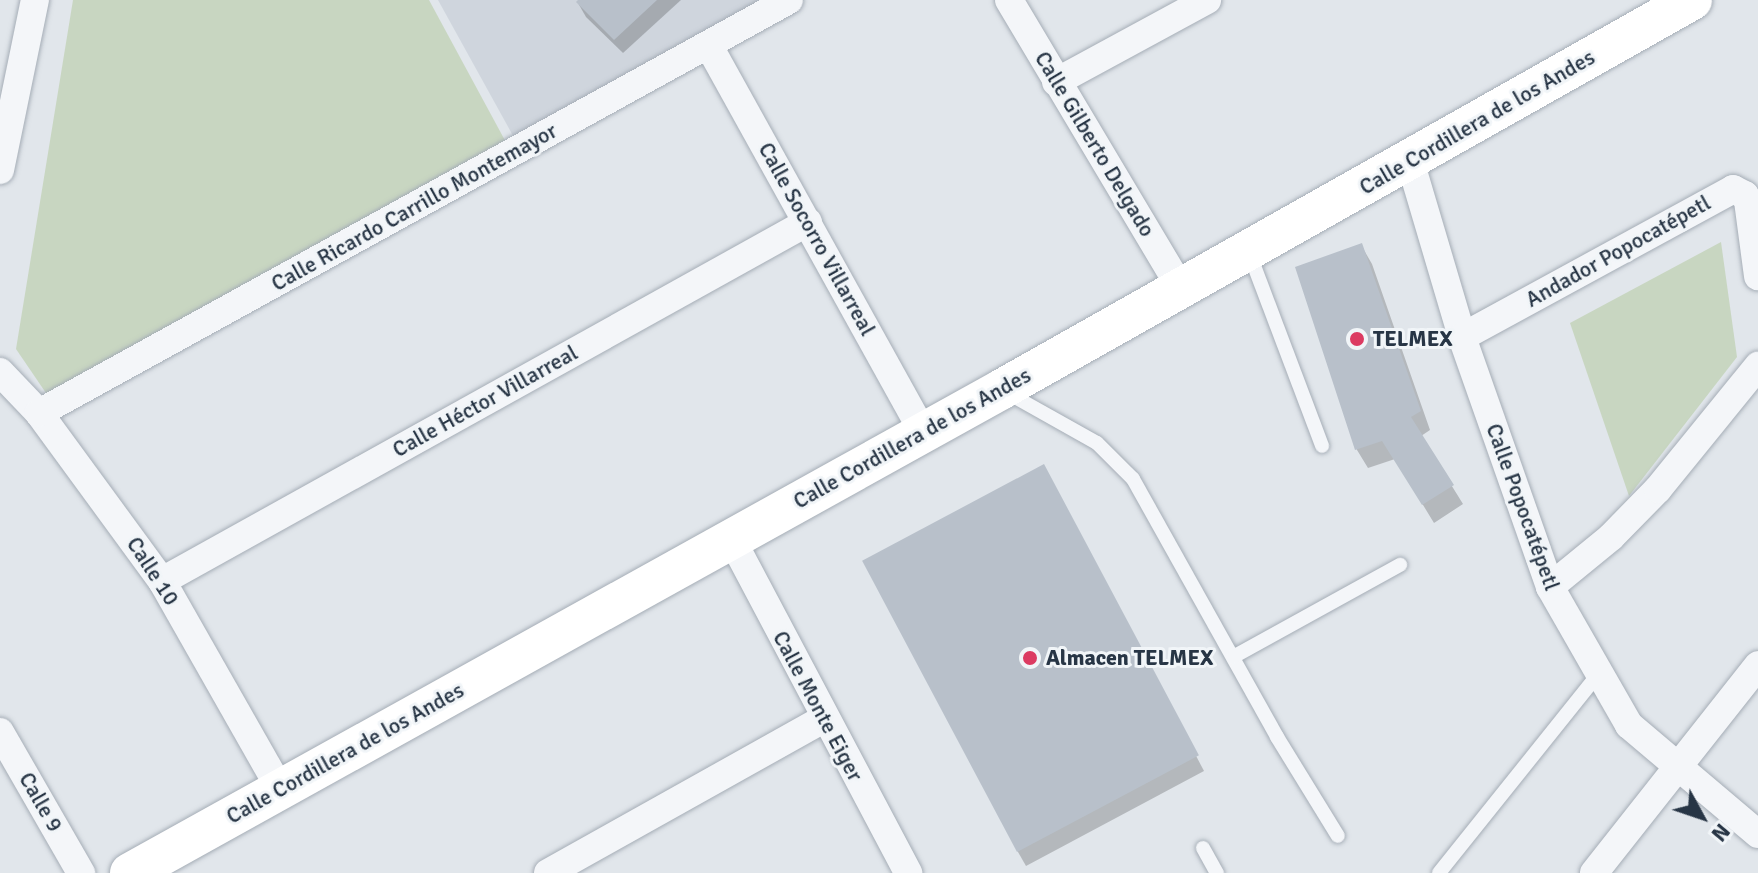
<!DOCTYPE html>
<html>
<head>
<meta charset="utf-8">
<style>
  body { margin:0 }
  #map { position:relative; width:1758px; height:873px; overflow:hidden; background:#e1e6eb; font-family:Signika,sans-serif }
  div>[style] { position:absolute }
  .built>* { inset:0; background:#cfd5dd }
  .green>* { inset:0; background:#c8d6c1 }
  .shadow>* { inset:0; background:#0003 }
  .building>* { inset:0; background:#b8c0ca; transform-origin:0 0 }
  .roads { filter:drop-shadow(0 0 2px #a5adb6) drop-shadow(0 0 2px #a5adb6) }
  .lane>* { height:14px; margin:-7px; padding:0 7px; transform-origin:7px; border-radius:7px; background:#f4f6f9 }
  .street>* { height:28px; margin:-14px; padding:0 14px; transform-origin:14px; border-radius:14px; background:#f4f6f9 }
  .secondary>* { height:40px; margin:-20px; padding:0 20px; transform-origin:20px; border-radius:20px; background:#fff }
  .dots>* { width:22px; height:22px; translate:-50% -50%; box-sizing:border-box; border:4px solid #f1f5f8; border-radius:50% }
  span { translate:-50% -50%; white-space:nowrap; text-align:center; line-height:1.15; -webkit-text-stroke:6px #f1f5f8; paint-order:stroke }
  .street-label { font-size:22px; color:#273545 }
  .poi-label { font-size:22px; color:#273545; font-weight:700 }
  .left { translate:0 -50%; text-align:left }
  .north { position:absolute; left:1662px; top:777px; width:80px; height:80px; -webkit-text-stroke:6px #f1f5f8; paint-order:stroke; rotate:130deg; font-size:22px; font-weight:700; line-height:32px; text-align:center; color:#273545 }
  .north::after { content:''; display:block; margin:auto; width:28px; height:36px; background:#273545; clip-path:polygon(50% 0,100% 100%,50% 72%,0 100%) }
</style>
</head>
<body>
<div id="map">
  <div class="built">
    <i style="clip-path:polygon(438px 0,762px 0,517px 143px)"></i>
  </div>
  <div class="green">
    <i style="clip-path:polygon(73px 0,429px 0,508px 146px,48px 396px,16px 349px)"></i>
    <i style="clip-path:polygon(1721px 242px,1737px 357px,1629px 496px,1570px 323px)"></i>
  </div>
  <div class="shadow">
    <i style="clip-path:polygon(581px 0,681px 0,623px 53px,586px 17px,578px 3px)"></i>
    <i style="clip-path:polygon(1361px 245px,1372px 264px,1430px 430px,1421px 436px,1463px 504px,1434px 523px,1395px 459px,1368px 468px,1357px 450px,1297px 268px)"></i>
    <i style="clip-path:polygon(1051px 480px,1204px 771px,1026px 866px,1018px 852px)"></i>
  </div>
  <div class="building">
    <i style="clip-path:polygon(578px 0,657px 0,614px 40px,576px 2px)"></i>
    <i style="clip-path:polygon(1362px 243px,1421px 411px,1411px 417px,1454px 485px,1422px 505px,1382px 441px,1355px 450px,1295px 267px)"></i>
    <i style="left:1044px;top:464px;width:330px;height:206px;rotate:62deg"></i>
  </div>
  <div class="roads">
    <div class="lane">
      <i style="left:1250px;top:255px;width:204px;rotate:69.3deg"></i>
      <i style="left:1006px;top:392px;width:104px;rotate:29.3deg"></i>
      <i style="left:1097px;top:443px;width:51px;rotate:45deg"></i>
      <i style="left:1133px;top:479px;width:295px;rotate:60.8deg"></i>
      <i style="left:1277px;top:737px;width:116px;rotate:58.4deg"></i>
      <i style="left:1233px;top:657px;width:191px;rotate:-28.9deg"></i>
      <i style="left:1203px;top:848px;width:29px;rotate:61deg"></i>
      <i style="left:1439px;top:873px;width:256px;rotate:-51.3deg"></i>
    </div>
    <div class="street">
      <i style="left:1009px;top:0;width:335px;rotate:59.2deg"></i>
      <i style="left:709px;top:46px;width:441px;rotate:61deg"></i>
      <i style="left:1056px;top:82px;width:172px;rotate:-28.5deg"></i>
      <i style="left:1410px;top:161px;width:184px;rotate:73.5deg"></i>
      <i style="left:1462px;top:337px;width:265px;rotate:70.6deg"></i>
      <i style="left:1550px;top:587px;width:159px;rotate:60.2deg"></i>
      <i style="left:1629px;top:725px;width:169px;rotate:40.2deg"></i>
      <i style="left:0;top:170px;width:174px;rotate:-78.4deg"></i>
      <i style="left:1462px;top:337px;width:309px;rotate:-28.6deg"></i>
      <i style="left:1733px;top:189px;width:13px;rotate:27deg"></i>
      <i style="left:1745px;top:195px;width:7px;rotate:63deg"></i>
      <i style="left:1748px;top:201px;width:76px;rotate:82.4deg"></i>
      <i style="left:0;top:372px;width:57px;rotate:46.4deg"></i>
      <i style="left:39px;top:413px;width:208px;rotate:53.8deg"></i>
      <i style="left:162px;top:581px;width:239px;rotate:60.4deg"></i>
      <i style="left:39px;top:413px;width:856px;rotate:-28.84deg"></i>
      <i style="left:731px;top:538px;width:379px;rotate:62.1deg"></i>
      <i style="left:162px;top:581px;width:739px;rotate:-29.06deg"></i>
      <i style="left:1550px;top:587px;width:79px;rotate:-39.3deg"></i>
      <i style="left:1611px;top:537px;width:67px;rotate:-45.6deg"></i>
      <i style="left:1658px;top:489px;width:159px;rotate:-50.9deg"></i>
      <i style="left:0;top:732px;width:163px;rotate:60.1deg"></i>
      <i style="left:548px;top:873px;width:316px;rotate:-29.2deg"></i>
      <i style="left:1594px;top:873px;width:265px;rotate:-51.7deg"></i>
    </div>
    <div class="secondary">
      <i style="left:130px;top:873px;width:997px;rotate:-29.03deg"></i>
      <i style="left:1002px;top:389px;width:792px;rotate:-29.41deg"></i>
    </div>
  </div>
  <div class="dots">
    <i style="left:1357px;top:339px;background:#dc3b62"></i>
    <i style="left:1030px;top:658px;background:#dc3b62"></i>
  </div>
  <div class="street-label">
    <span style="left:1477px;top:122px;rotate:-30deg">Calle Cordillera de los Andes</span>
    <span style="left:1095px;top:144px;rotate:59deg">Calle Gilberto Delgado</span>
    <span style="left:414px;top:207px;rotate:-29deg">Calle Ricardo Carrillo Montemayor</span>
    <span style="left:817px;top:239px;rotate:61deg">Calle Socorro Villarreal</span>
    <span style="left:1618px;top:251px;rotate:-29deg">Andador Popocatépetl</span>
    <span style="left:485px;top:401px;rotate:-29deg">Calle Héctor Villarreal</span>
    <span style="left:912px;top:438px;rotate:-29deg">Calle Cordillera de los Andes</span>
    <span style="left:1523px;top:507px;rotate:70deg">Calle Popocatépetl</span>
    <span style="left:153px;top:571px;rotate:57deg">Calle 10</span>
    <span style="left:818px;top:706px;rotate:62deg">Calle Monte Eiger</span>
    <span style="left:345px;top:753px;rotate:-29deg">Calle Cordillera de los Andes</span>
    <span style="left:41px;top:802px;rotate:60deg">Calle 9</span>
  </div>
  <div class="poi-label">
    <span class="left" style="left:1373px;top:339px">TELMEX</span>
    <span class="left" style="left:1046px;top:658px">Almacen TELMEX</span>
  </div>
  <div class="north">N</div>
</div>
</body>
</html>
